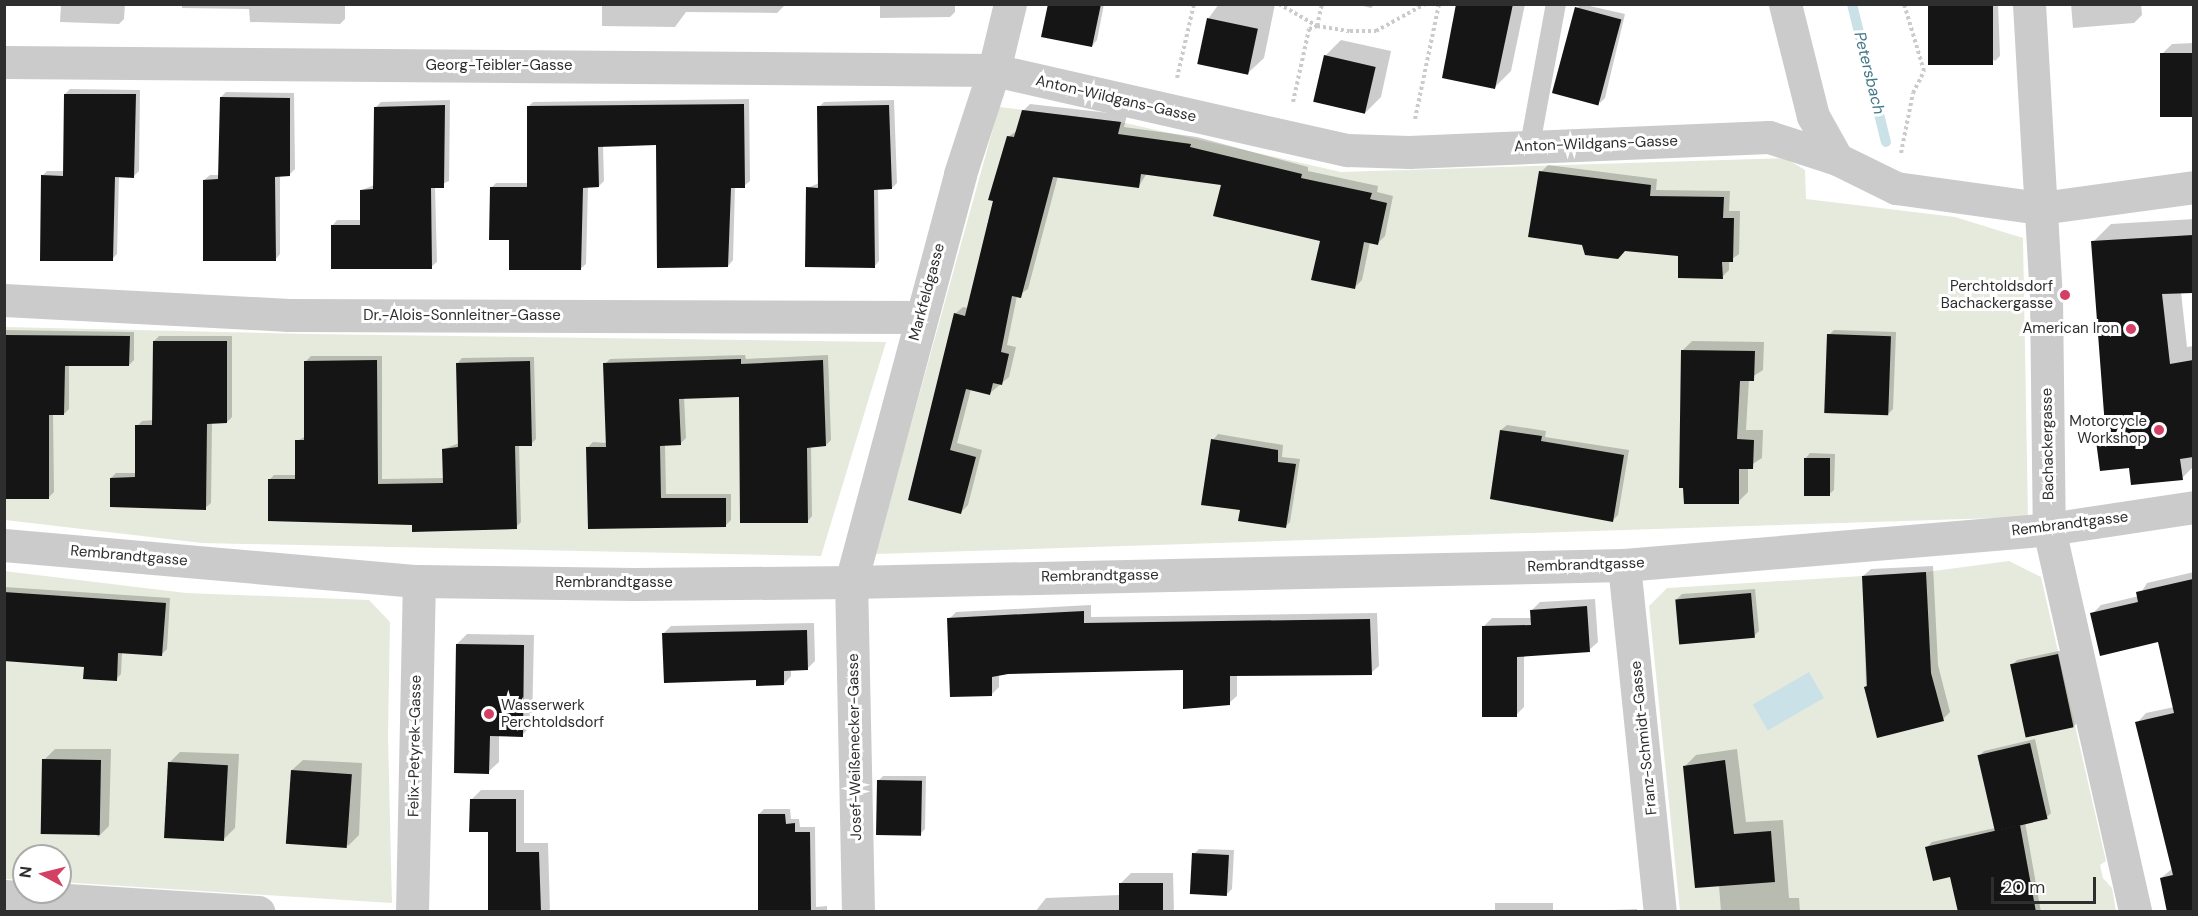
<!DOCTYPE html>
<html>
<head>
<meta charset="utf-8">
<style>
  body { margin:0 }
  #map { position:relative; width:2198px; height:916px; overflow:hidden; background:#fff; font-family:"DM Sans",sans-serif }
  div>[style] { position:absolute }
  .green>* { inset:0; background:#e6eadc }
  .water>* { inset:0; background:#cae1e8; transform-origin:0 0 }
  .shadow>* { inset:0; background:#0003; transform-origin:0 0 }
  .stream>* { height:10px; margin:-5px; padding:0 5px; transform-origin:5px; border-radius:5px; background:#cae1e8 }
  .building>* { inset:0; background:#151515; transform-origin:0 0 }
  .path>* { height:4px; margin-top:-2px; transform-origin:0; background:repeating-linear-gradient(90deg,#cbcbcb 0 3px,transparent 0 6px) }
  .lane>* { height:20px; margin:-10px; padding:0 10px; transform-origin:10px; border-radius:10px; background:#cbcbcb }
  .street>* { height:33px; margin:-16.5px; padding:0 16.5px; transform-origin:16.5px; border-radius:16.5px; background:#cbcbcb }
  .dots>* { width:16px; height:16px; translate:-50% -50%; box-sizing:border-box; border:3px solid #fff; border-radius:50% }
  span { translate:-50% -50%; white-space:nowrap; text-align:center; line-height:1.15; -webkit-text-stroke:6px #fff; paint-order:stroke }
  .street-label { font-size:15px; color:#2e2e2e }
  .poi-label { font-size:15px; color:#2e2e2e }
  .right { translate:-100% -50%; text-align:right }
  .left { translate:0 -50%; text-align:left }
  .water-label { font-size:16px; color:#437888; font-style:italic }
  .frame { position:absolute; inset:0; border:6px solid #2e2e2e; pointer-events:none }
  .north { position:absolute; left:12px; top:844px; width:60px; height:60px; box-sizing:border-box; background:#fff; border:2px solid #ababab; border-radius:50%; rotate:277deg; font-size:16px; font-weight:700; line-height:24px; text-align:center; color:#2e2e2e }
  .north::after { content:''; display:block; margin:auto; width:21px; height:27px; background:#d44063; clip-path:polygon(50% 0,100% 100%,50% 72%,0 100%) }
  .scale { position:absolute; left:1991px; top:877px; width:105px; height:27px; box-sizing:border-box; border:3px solid #2e2e2e; border-top:0; padding-left:8px; font-size:18px; line-height:21px; white-space:nowrap; color:#2e2e2e; -webkit-text-stroke:4px #fff; paint-order:stroke }
</style>
</head>
<body>
<div id="map">
  <div class="green">
    <i style="clip-path:polygon(999px 107px,1121px 122px,1341px 172px,1785px 158px,1805px 170px,1806px 199px,1955px 217px,2023px 238px,2028px 517px,875px 554px)"></i>
    <i style="clip-path:polygon(5px 327px,309px 334px,886px 342px,821px 556px,202px 543px,5px 520px)"></i>
    <i style="clip-path:polygon(2009px 561px,2041px 577px,2106px 861px,2100px 865px,2103px 878px,2112px 888px,2116px 911px,1680px 911px,1649px 606px,1667px 588px,1926px 572px)"></i>
    <i style="clip-path:polygon(4px 571px,186px 593px,369px 600px,390px 622px,388px 736px,392px 903px,60px 882px,60px 856px,24px 856px,24px 880px,5px 879px)"></i>
  </div>
  <div class="water">
    <i style="left:1809px;top:672px;width:30px;height:65px;rotate:60deg"></i>
  </div>
  <div class="shadow">
    <i style="clip-path:polygon(61px 4px,125px 4px,124px 19px,119px 24px,60px 22px)"></i>
    <i style="clip-path:polygon(182px 4px,345px 4px,345px 19px,340px 24px,250px 22px,249px 9px,182px 8px)"></i>
    <i style="clip-path:polygon(602px 4px,786px 4px,777px 13px,686px 12px,675px 27px,602px 26px)"></i>
    <i style="clip-path:polygon(880px 4px,955px 4px,955px 12px,950px 17px,880px 18px)"></i>
    <i style="clip-path:polygon(1049px 4px,1104px 4px,1097px 40px,1092px 46px)"></i>
    <i style="clip-path:polygon(1219px 4px,1275px 4px,1264px 58px,1248px 73px,1208px 19px)"></i>
    <i style="clip-path:polygon(1356px 4px,1375px 4px,1371px 8px)"></i>
    <i style="clip-path:polygon(1465px 4px,1525px 4px,1511px 71px,1495px 87px)"></i>
    <i style="clip-path:polygon(1581px 4px,1625px 14px,1605px 98px,1600px 103px,1577px 8px)"></i>
    <i style="clip-path:polygon(1929px 4px,1998px 4px,2000px 56px,1995px 61px)"></i>
    <i style="clip-path:polygon(2071px 4px,2141px 4px,2142px 15px,2134px 23px,2073px 28px)"></i>
    <i style="clip-path:polygon(1341px 40px,1391px 51px,1381px 97px,1365px 113px,1325px 56px)"></i>
    <i style="clip-path:polygon(2194px 43px,2194px 115px,2164px 116px,2161px 55px,2172px 44px)"></i>
    <i style="clip-path:polygon(70px 89px,140px 90px,139px 171px,134px 176px,119px 176px,117px 254px,112px 259px,42px 176px,47px 171px,64px 171px,65px 94px)"></i>
    <i style="clip-path:polygon(226px 92px,294px 93px,295px 169px,289px 175px,280px 175px,280px 254px,275px 260px,204px 180px,210px 175px,219px 175px,221px 97px)"></i>
    <i style="clip-path:polygon(749px 99px,750px 181px,744px 186px,735px 186px,733px 260px,728px 266px,657px 143px,603px 145px,604px 181px,599px 186px,588px 186px,586px 264px,580px 269px,511px 239px,491px 188px,496px 183px,529px 183px,528px 107px,533px 102px)"></i>
    <i style="clip-path:polygon(450px 100px,449px 181px,435px 187px,437px 262px,431px 267px,332px 226px,337px 220px,362px 220px,362px 190px,374px 185px,375px 108px,381px 102px)"></i>
    <i style="clip-path:polygon(894px 100px,897px 183px,892px 188px,878px 188px,879px 261px,874px 267px,807px 188px,819px 183px,819px 107px,824px 102px)"></i>
    <i style="clip-path:polygon(1030px 104px,1127px 115px,1124px 127px,1197px 137px,1308px 167px,1308px 171px,1378px 186px,1377px 192px,1393px 196px,1385px 236px,1378px 243px,1370px 242px,1362px 280px,1355px 287px,1321px 240px,1223px 184px,1147px 173px,1139px 186px,1058px 176px,1028px 289px,1017px 296px,1007px 345px,1016px 347px,1009px 377px,990px 393px,971px 389px,957px 443px,982px 450px,968px 505px,961px 512px,909px 499px,955px 314px,963px 307px,968px 308px,1008px 137px,1018px 130px,1023px 111px)"></i>
    <i style="clip-path:polygon(1548px 165px,1657px 179px,1656px 190px,1730px 191px,1729px 211px,1740px 211px,1739px 254px,1729px 261px,1729px 270px,1722px 277px,1680px 255px,1583px 244px,1541px 172px)"></i>
    <i style="clip-path:polygon(2194px 219px,2194px 292px,2181px 292px,2187px 347px,2194px 346px,2194px 466px,2182px 478px,2130px 466px,2098px 441px,2107px 433px,2093px 242px,2111px 224px)"></i>
    <i style="clip-path:polygon(4px 330px,134px 332px,134px 360px,129px 365px,69px 365px,69px 409px,64px 414px,53px 413px,54px 492px,49px 497px,4px 498px)"></i>
    <i style="clip-path:polygon(1834px 330px,1896px 332px,1893px 409px,1888px 414px,1829px 335px)"></i>
    <i style="clip-path:polygon(159px 336px,232px 336px,232px 417px,227px 422px,212px 422px,211px 503px,205px 508px,111px 478px,116px 473px,136px 473px,137px 426px,142px 421px,154px 420px,154px 341px)"></i>
    <i style="clip-path:polygon(1692px 341px,1764px 342px,1763px 370px,1749px 379px,1746px 430px,1763px 430px,1762px 458px,1748px 467px,1748px 492px,1738px 502px,1682px 351px)"></i>
    <i style="clip-path:polygon(745px 355px,746px 359px,828px 355px,831px 440px,826px 445px,811px 446px,812px 516px,807px 522px,740px 396px,684px 397px,686px 438px,680px 444px,665px 444px,666px 494px,731px 494px,731px 520px,726px 525px,590px 528px,588px 447px,593px 442px,607px 443px,605px 364px,610px 359px)"></i>
    <i style="clip-path:polygon(311px 356px,382px 356px,382px 479px,445px 478px,444px 449px,459px 443px,457px 364px,462px 358px,534px 357px,536px 439px,531px 444px,519px 445px,521px 522px,516px 527px,414px 523px,269px 480px,274px 475px,297px 475px,297px 441px,306px 436px,305px 362px)"></i>
    <i style="clip-path:polygon(1507px 425px,1546px 431px,1545px 437px,1629px 450px,1618px 515px,1613px 520px,1501px 430px)"></i>
    <i style="clip-path:polygon(1218px 434px,1283px 445px,1282px 457px,1300px 459px,1290px 522px,1285px 527px,1241px 508px,1213px 440px)"></i>
    <i style="clip-path:polygon(1810px 453px,1835px 454px,1834px 490px,1828px 495px,1805px 459px)"></i>
    <i style="clip-path:polygon(1933px 566px,1938px 665px,1950px 712px,1943px 719px,1866px 687px,1863px 576px,1871px 569px)"></i>
    <i style="clip-path:polygon(2194px 572px,2194px 912px,2169px 912px,2161px 878px,2173px 868px,2137px 723px,2146px 713px,2174px 707px,2159px 640px,2092px 614px,2101px 605px,2139px 596px,2147px 583px)"></i>
    <i style="clip-path:polygon(4px 587px,170px 598px,167px 649px,162px 654px,122px 652px,121px 674px,116px 679px,86px 666px,4px 660px)"></i>
    <i style="clip-path:polygon(1755px 589px,1759px 631px,1754px 636px,1677px 599px,1682px 594px)"></i>
    <i style="clip-path:polygon(1595px 599px,1598px 642px,1589px 650px,1524px 655px,1524px 707px,1516px 715px,1484px 626px,1492px 618px,1532px 618px,1531px 611px,1540px 602px)"></i>
    <i style="clip-path:polygon(1091px 605px,1091px 617px,1377px 613px,1379px 666px,1371px 673px,1237px 674px,1237px 696px,1229px 703px,1184px 669px,999px 674px,999px 687px,991px 695px,949px 619px,956px 612px)"></i>
    <i style="clip-path:polygon(814px 623px,815px 661px,807px 669px,791px 669px,791px 676px,784px 684px,757px 679px,664px 633px,671px 626px)"></i>
    <i style="clip-path:polygon(467px 634px,534px 635px,532px 725px,522px 735px,499px 735px,499px 762px,488px 772px,457px 644px)"></i>
    <i style="clip-path:polygon(2063px 650px,2079px 721px,2074px 726px,2012px 665px,2017px 660px)"></i>
    <i style="clip-path:polygon(2035px 739px,2051px 813px,2046px 818px,2025px 822px,2041px 912px,1959px 912px,1951px 875px,1927px 847px,1932px 842px,1995px 828px,1979px 756px,1984px 751px)"></i>
    <i style="clip-path:polygon(55px 749px,111px 749px,109px 826px,98px 837px,44px 760px)"></i>
    <i style="clip-path:polygon(1737px 749px,1746px 822px,1783px 820px,1789px 898px,1799px 898px,1800px 912px,1721px 912px,1719px 885px,1684px 767px,1696px 755px)"></i>
    <i style="clip-path:polygon(180px 752px,239px 754px,235px 828px,224px 839px,169px 763px)"></i>
    <i style="clip-path:polygon(303px 760px,362px 763px,359px 835px,348px 846px,292px 770px)"></i>
    <i style="clip-path:polygon(883px 776px,926px 776px,925px 829px,920px 834px,878px 781px)"></i>
    <i style="clip-path:polygon(481px 790px,524px 790px,524px 843px,548px 843px,550px 912px,489px 912px,490px 831px,472px 799px)"></i>
    <i style="clip-path:polygon(764px 809px,790px 809px,791px 819px,799px 819px,800px 827px,815px 827px,816px 907px,827px 906px,827px 912px,760px 912px,759px 814px)"></i>
    <i style="clip-path:polygon(1199px 849px,1234px 850px,1232px 889px,1227px 894px,1194px 854px)"></i>
    <i style="clip-path:polygon(1131px 873px,1173px 873px,1174px 912px,1035px 912px,1046px 898px,1120px 895px,1120px 884px)"></i>
    <i style="left:1495px;top:903px;width:58px;height:11px"></i>
    <i style="clip-path:polygon(1637px 909px,1637px 912px,1563px 912px)"></i>
  </div>
  <div class="stream">
    <i style="left:1852px;top:4px;width:142px;rotate:76.2deg"></i>
  </div>
  <div class="building">
    <i style="clip-path:polygon(1048px 4px,1101px 4px,1092px 47px,1041px 37px)"></i>
    <i style="clip-path:polygon(1456px 4px,1513px 4px,1495px 89px,1442px 78px)"></i>
    <i style="left:1928px;top:4px;width:65px;height:61px"></i>
    <i style="left:1575px;top:7px;width:48px;height:89px;rotate:15deg"></i>
    <i style="left:1207px;top:18px;width:52px;height:47px;rotate:12deg"></i>
    <i style="left:2193px;top:53px;width:64px;height:33px;rotate:90deg"></i>
    <i style="left:1324px;top:55px;width:53px;height:48px;rotate:13deg"></i>
    <i style="clip-path:polygon(64px 94px,136px 94px,134px 178px,115px 177px,113px 261px,40px 261px,41px 175px,63px 176px)"></i>
    <i style="clip-path:polygon(220px 97px,290px 98px,290px 176px,275px 177px,276px 261px,203px 261px,203px 180px,218px 179px)"></i>
    <i style="clip-path:polygon(744px 104px,745px 188px,731px 188px,728px 267px,657px 268px,656px 145px,598px 147px,599px 187px,583px 188px,581px 270px,509px 270px,509px 240px,489px 240px,490px 187px,527px 187px,527px 106px)"></i>
    <i style="clip-path:polygon(445px 105px,444px 188px,431px 188px,432px 269px,331px 269px,331px 225px,360px 225px,360px 190px,373px 189px,374px 107px)"></i>
    <i style="clip-path:polygon(889px 105px,892px 189px,874px 190px,875px 268px,805px 267px,806px 187px,818px 188px,817px 106px)"></i>
    <i style="clip-path:polygon(1022px 110px,1121px 122px,1118px 134px,1191px 144px,1190px 147px,1302px 174px,1301px 178px,1372px 193px,1370px 199px,1387px 203px,1378px 245px,1364px 242px,1355px 289px,1311px 280px,1320px 241px,1213px 216px,1221px 185px,1141px 174px,1139px 188px,1053px 177px,1021px 298px,1012px 296px,1001px 352px,1009px 354px,1002px 385px,993px 383px,990px 395px,966px 389px,950px 450px,976px 457px,961px 514px,908px 500px,954px 313px,965px 316px,993px 201px,988px 200px,1007px 136px,1014px 137px)"></i>
    <i style="clip-path:polygon(1539px 171px,1651px 185px,1650px 196px,1724px 197px,1723px 218px,1734px 218px,1733px 262px,1722px 262px,1723px 279px,1678px 278px,1678px 256px,1625px 251px,1618px 259px,1585px 255px,1582px 245px,1528px 237px)"></i>
    <i style="clip-path:polygon(2193px 235px,2193px 293px,2162px 294px,2170px 364px,2193px 360px,2193px 457px,2180px 459px,2183px 480px,2131px 485px,2129px 468px,2100px 471px,2096px 441px,2106px 440px,2091px 241px)"></i>
    <i style="left:1827px;top:334px;width:64px;height:79px;rotate:2deg"></i>
    <i style="clip-path:polygon(4px 335px,130px 336px,129px 366px,65px 366px,64px 415px,49px 415px,49px 499px,4px 499px)"></i>
    <i style="clip-path:polygon(153px 341px,227px 341px,227px 423px,207px 424px,206px 510px,110px 507px,110px 478px,135px 477px,135px 425px,152px 425px)"></i>
    <i style="clip-path:polygon(1681px 350px,1755px 351px,1754px 381px,1740px 381px,1737px 439px,1754px 440px,1753px 469px,1739px 469px,1739px 504px,1684px 504px,1683px 488px,1679px 488px)"></i>
    <i style="clip-path:polygon(741px 359px,741px 364px,823px 360px,826px 446px,807px 448px,808px 523px,740px 523px,739px 397px,679px 399px,681px 445px,660px 446px,661px 498px,726px 498px,726px 527px,588px 529px,586px 447px,606px 447px,603px 363px)"></i>
    <i style="clip-path:polygon(377px 360px,378px 484px,443px 483px,442px 449px,458px 447px,456px 363px,530px 361px,532px 446px,515px 446px,517px 529px,412px 532px,412px 525px,268px 521px,268px 479px,295px 479px,295px 440px,304px 440px,304px 361px)"></i>
    <i style="clip-path:polygon(1500px 430px,1542px 436px,1541px 441px,1624px 455px,1613px 522px,1490px 499px)"></i>
    <i style="clip-path:polygon(1211px 439px,1278px 450px,1278px 462px,1296px 464px,1286px 528px,1238px 521px,1240px 510px,1201px 505px)"></i>
    <i style="left:1804px;top:458px;width:26px;height:38px"></i>
    <i style="clip-path:polygon(1926px 572px,1931px 673px,1944px 721px,1877px 738px,1864px 687px,1867px 686px,1862px 576px)"></i>
    <i style="clip-path:polygon(2193px 579px,2193px 912px,2167px 912px,2160px 878px,2173px 875px,2135px 722px,2174px 713px,2158px 642px,2100px 656px,2090px 613px,2138px 602px,2136px 592px)"></i>
    <i style="clip-path:polygon(4px 592px,166px 603px,162px 656px,118px 653px,117px 681px,83px 679px,84px 667px,4px 661px)"></i>
    <i style="left:1751px;top:593px;width:45px;height:76px;rotate:85deg"></i>
    <i style="clip-path:polygon(1587px 606px,1590px 652px,1517px 657px,1517px 717px,1482px 717px,1482px 626px,1531px 625px,1530px 610px)"></i>
    <i style="clip-path:polygon(1084px 611px,1084px 623px,1370px 619px,1372px 675px,1230px 676px,1230px 705px,1183px 709px,1183px 670px,1008px 674px,992px 677px,992px 696px,950px 697px,947px 618px)"></i>
    <i style="clip-path:polygon(807px 630px,808px 670px,784px 671px,784px 685px,756px 686px,756px 680px,664px 683px,662px 633px)"></i>
    <i style="clip-path:polygon(456px 644px,524px 645px,523px 737px,490px 736px,489px 774px,454px 773px)"></i>
    <i style="left:2058px;top:654px;width:75px;height:49px;rotate:78deg"></i>
    <i style="left:2030px;top:743px;width:78px;height:54px;rotate:77deg"></i>
    <i style="left:42px;top:759px;width:59px;height:75px;rotate:1deg"></i>
    <i style="clip-path:polygon(1725px 760px,1734px 834px,1771px 831px,1775px 882px,1695px 888px,1683px 766px)"></i>
    <i style="left:168px;top:762px;width:60px;height:76px;rotate:3deg"></i>
    <i style="left:291px;top:770px;width:61px;height:74px;rotate:4deg"></i>
    <i style="left:877px;top:780px;width:45px;height:55px;rotate:1deg"></i>
    <i style="clip-path:polygon(470px 799px,516px 799px,516px 852px,539px 852px,541px 912px,488px 912px,488px 832px,469px 832px)"></i>
    <i style="clip-path:polygon(758px 814px,785px 814px,786px 824px,795px 823px,795px 832px,810px 832px,811px 912px,758px 912px)"></i>
    <i style="clip-path:polygon(2020px 825px,2036px 912px,1958px 912px,1950px 877px,1933px 881px,1925px 847px)"></i>
    <i style="left:1192px;top:853px;width:37px;height:41px;rotate:3deg"></i>
    <i style="left:1119px;top:883px;width:44px;height:29px"></i>
  </div>
  <div class="path">
    <i style="left:1235px;top:4px;width:15px;rotate:16deg"></i>
    <i style="left:1249px;top:8px;width:5px;rotate:-53deg"></i>
    <i style="left:1279px;top:4px;width:44px;rotate:30.1deg"></i>
    <i style="left:1317px;top:26px;width:33px;rotate:9deg"></i>
    <i style="left:1350px;top:31px;width:26px"></i>
    <i style="left:1376px;top:31px;width:56px;rotate:-28.9deg"></i>
    <i style="left:1177px;top:78px;width:76px;rotate:-77.1deg"></i>
    <i style="left:1293px;top:102px;width:75px;rotate:-77.6deg"></i>
    <i style="left:1309px;top:29px;width:9px;rotate:-21deg"></i>
    <i style="left:1317px;top:26px;width:23px;rotate:-77deg"></i>
    <i style="left:1415px;top:119px;width:117px;rotate:-78.2deg"></i>
    <i style="left:1901px;top:153px;width:61px;rotate:-78.7deg"></i>
    <i style="left:1913px;top:93px;width:25px;rotate:-63deg"></i>
    <i style="left:1924px;top:71px;width:70px;rotate:-106.6deg"></i>
  </div>
  <div class="lane">
    <i style="left:1530px;top:145px;width:143px;rotate:-79.6deg"></i>
  </div>
  <div class="street">
    <i style="left:1785px;top:4px;width:115px;rotate:76deg"></i>
    <i style="left:1813px;top:116px;width:49px;rotate:60.8deg"></i>
    <i style="left:2029px;top:4px;width:294px;rotate:86.7deg"></i>
    <i style="left:2046px;top:298px;width:231px;rotate:89.3deg"></i>
    <i style="left:2049px;top:529px;width:393px;rotate:77.3deg"></i>
    <i style="left:4px;top:62px;width:990px;rotate:0.46deg"></i>
    <i style="left:994px;top:70px;width:362px;rotate:12.8deg"></i>
    <i style="left:1347px;top:150px;width:62px;rotate:1.8deg"></i>
    <i style="left:1409px;top:152px;width:360px;rotate:-2.4deg"></i>
    <i style="left:1769px;top:137px;width:71px;rotate:17.9deg"></i>
    <i style="left:1837px;top:159px;width:66px;rotate:26.2deg"></i>
    <i style="left:1896px;top:188px;width:146px;rotate:7.9deg"></i>
    <i style="left:2041px;top:208px;width:154px;rotate:-7.8deg"></i>
    <i style="left:4px;top:300px;width:285px;rotate:3deg"></i>
    <i style="left:289px;top:315px;width:631px;rotate:0.18deg"></i>
    <i style="left:4px;top:545px;width:417px;rotate:5deg"></i>
    <i style="left:419px;top:581px;width:215px;rotate:0.8deg"></i>
    <i style="left:634px;top:584px;width:217px;rotate:-0.5deg"></i>
    <i style="left:851px;top:582px;width:773px;rotate:-1.26deg"></i>
    <i style="left:1624px;top:565px;width:427px;rotate:-4.8deg"></i>
    <i style="left:2049px;top:529px;width:147px;rotate:-8.6deg"></i>
    <i style="left:1624px;top:565px;width:349px;rotate:84.1deg"></i>
    <i style="left:4px;top:896px;width:255px;rotate:3.6deg"></i>
    <i style="left:412px;top:912px;width:331px;rotate:-88.8deg"></i>
    <i style="left:858px;top:912px;width:330px;rotate:-91.2deg"></i>
    <i style="left:851px;top:582px;width:422px;rotate:-75deg"></i>
    <i style="left:960px;top:174px;width:109px;rotate:-71.9deg"></i>
    <i style="left:994px;top:70px;width:68px;rotate:-76.4deg"></i>
  </div>
  <div class="dots">
    <i style="left:2065px;top:295px;background:#d44063"></i>
    <i style="left:2131px;top:329px;background:#d44063"></i>
    <i style="left:2159px;top:430px;background:#d44063"></i>
    <i style="left:489px;top:714px;background:#d44063"></i>
  </div>
  <div class="street-label">
    <span style="left:499px;top:66px">Georg-Teibler-Gasse</span>
    <span style="left:1116px;top:99px;rotate:13deg">Anton-Wildgans-Gasse</span>
    <span style="left:1596px;top:144px;rotate:-2deg">Anton-Wildgans-Gasse</span>
    <span style="left:927px;top:292px;rotate:-75deg">Markfeldgasse</span>
    <span style="left:462px;top:316px">Dr.-Alois-Sonnleitner-Gasse</span>
    <span style="left:2048px;top:444px;rotate:-91deg">Bachackergasse</span>
    <span style="left:2070px;top:524px;rotate:-7deg">Rembrandtgasse</span>
    <span style="left:129px;top:556px;rotate:5deg">Rembrandtgasse</span>
    <span style="left:1586px;top:565px;rotate:-2deg">Rembrandtgasse</span>
    <span style="left:1100px;top:576px;rotate:-1deg">Rembrandtgasse</span>
    <span style="left:614px;top:583px">Rembrandtgasse</span>
    <span style="left:1644px;top:738px;rotate:-96deg">Franz-Schmidt-Gasse</span>
    <span style="left:415px;top:746px;rotate:-89deg">Felix-Petyrek-Gasse</span>
    <span style="left:855px;top:747px;rotate:-91deg">Josef-Weißenecker-Gasse</span>
  </div>
  <div class="poi-label">
    <span class="right" style="left:2053px;top:295px">Perchtoldsdorf<br>Bachackergasse</span>
    <span class="right" style="left:2119px;top:329px">American Iron</span>
    <span class="right" style="left:2147px;top:430px">Motorcycle<br>Workshop</span>
    <span class="left" style="left:501px;top:714px">Wasserwerk<br>Perchtoldsdorf</span>
  </div>
  <div class="water-label">
    <span style="left:1869px;top:73px;rotate:76deg">Petersbach</span>
  </div>
  <div class="frame"></div>
  <div class="north">N</div>
  <div class="scale">20 m</div>
</div>
</body>
</html>
